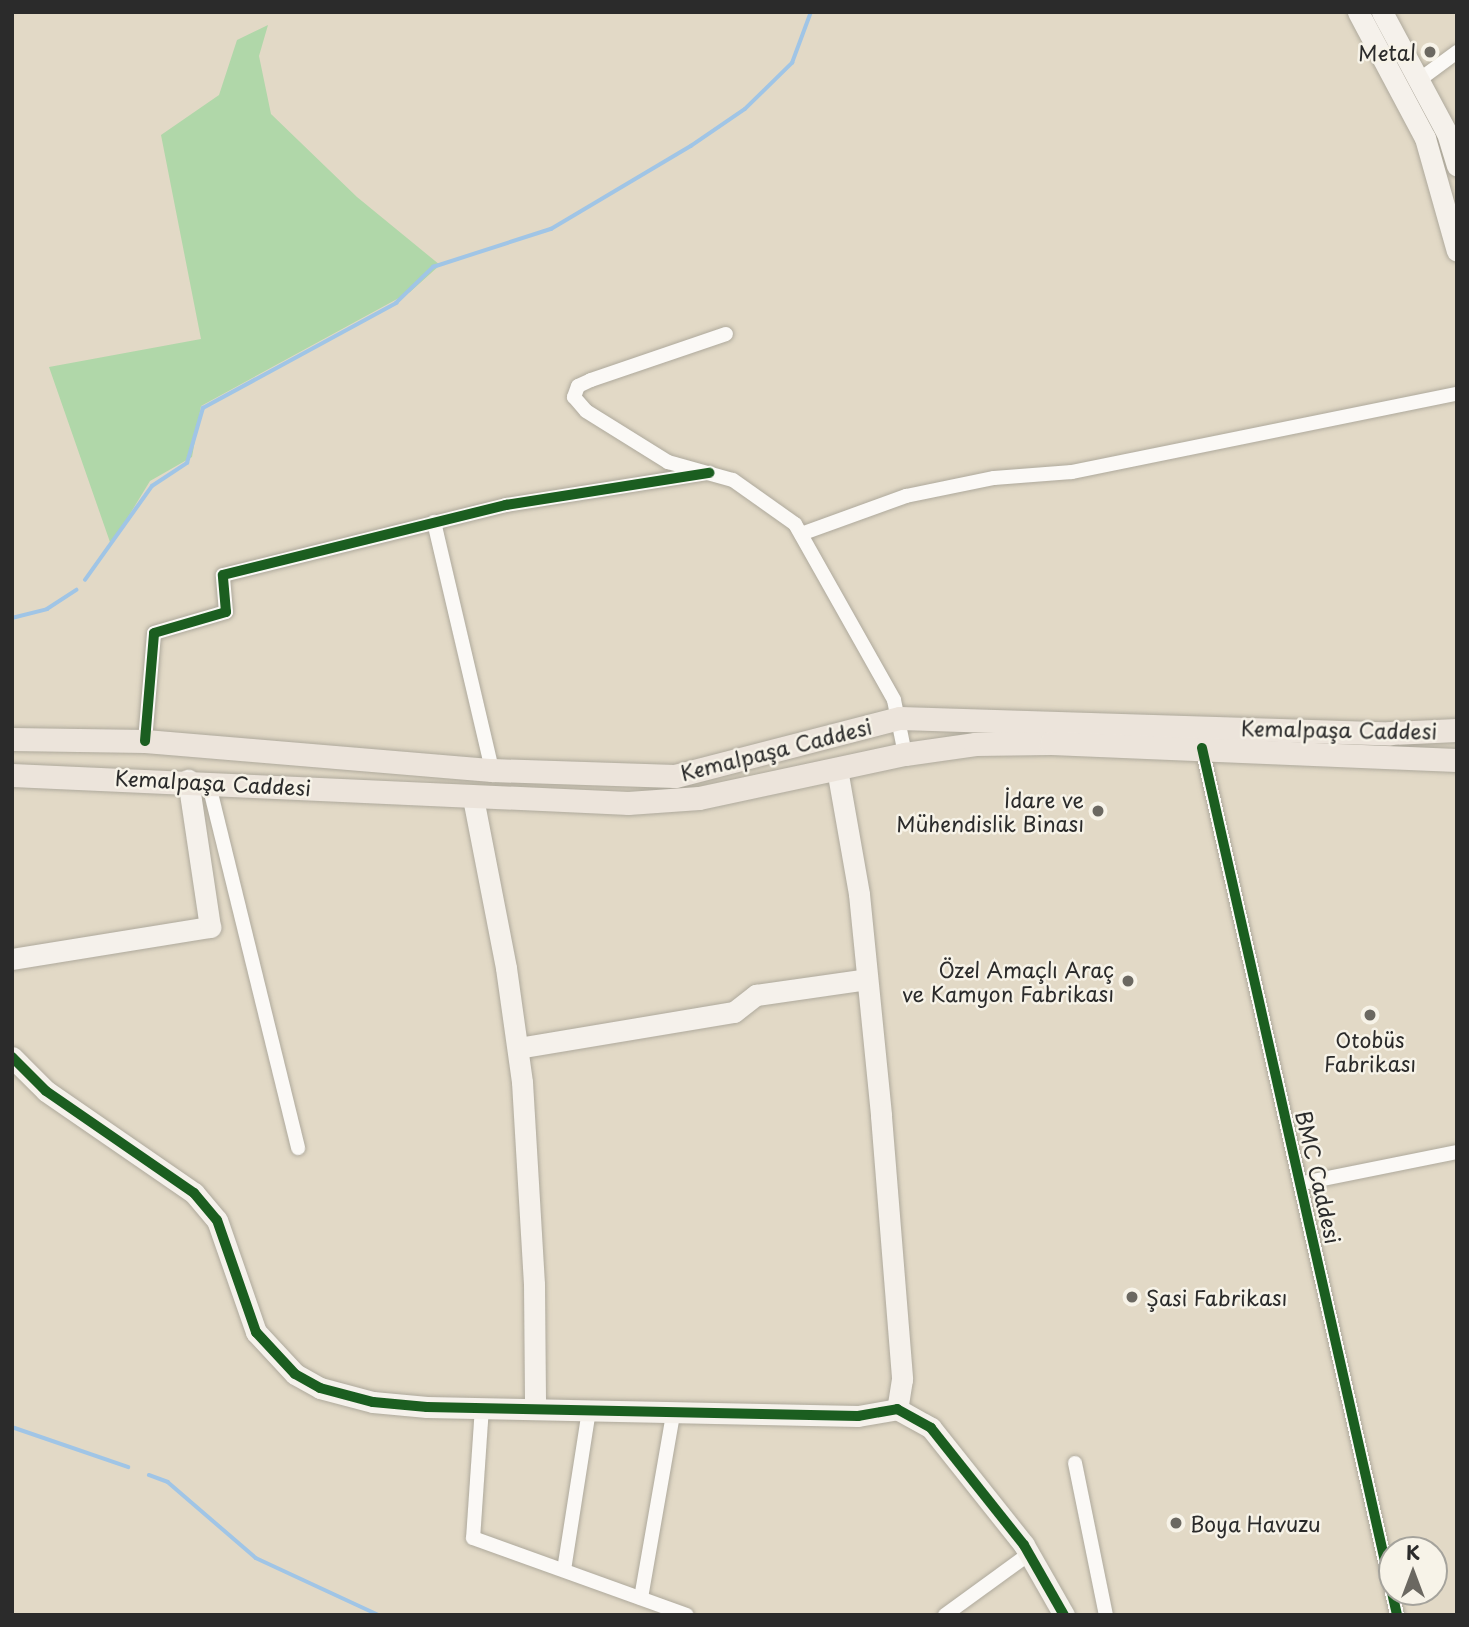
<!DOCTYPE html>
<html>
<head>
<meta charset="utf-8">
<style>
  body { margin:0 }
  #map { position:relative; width:1469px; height:1627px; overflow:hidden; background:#e2d9c6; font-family:"Playpen Sans",sans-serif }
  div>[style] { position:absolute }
  .green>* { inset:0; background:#b0d7a9 }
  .stream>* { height:3.5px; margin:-1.75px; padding:0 1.75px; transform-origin:1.75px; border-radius:1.75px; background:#a0c5e6 }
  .roads { filter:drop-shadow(0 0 2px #aea99c) drop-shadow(0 0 2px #aea99c) }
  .street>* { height:14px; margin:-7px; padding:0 7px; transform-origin:7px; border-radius:7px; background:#fbf9f6 }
  .secondary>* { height:21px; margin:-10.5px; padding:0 10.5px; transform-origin:10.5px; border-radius:10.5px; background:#f5f1eb }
  .primary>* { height:23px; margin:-11.5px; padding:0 11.5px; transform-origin:11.5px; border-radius:11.5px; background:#ece4db }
  .cycleway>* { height:10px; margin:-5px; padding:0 5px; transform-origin:5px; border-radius:5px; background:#1b5e20 }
  .dots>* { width:19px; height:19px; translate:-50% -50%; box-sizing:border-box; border:4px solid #f7f3e8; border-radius:50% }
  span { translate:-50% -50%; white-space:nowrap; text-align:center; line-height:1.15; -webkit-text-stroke:5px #f7f3e8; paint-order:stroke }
  .poi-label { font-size:21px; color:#2b2b2b }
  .right { translate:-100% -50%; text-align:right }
  .left { translate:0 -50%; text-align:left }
  .street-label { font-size:21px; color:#2b2b2b }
  .frame { position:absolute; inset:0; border:14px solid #2b2b2b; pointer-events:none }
  .north { position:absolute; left:1378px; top:1536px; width:70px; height:70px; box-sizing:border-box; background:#f7f3e8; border:2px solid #a5a39c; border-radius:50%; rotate:0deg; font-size:19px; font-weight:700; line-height:28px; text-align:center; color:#2b2b2b }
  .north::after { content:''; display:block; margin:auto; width:24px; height:32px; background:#6b6861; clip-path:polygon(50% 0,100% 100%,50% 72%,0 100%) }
</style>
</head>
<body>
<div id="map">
  <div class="green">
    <i style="clip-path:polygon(268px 25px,259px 56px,271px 114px,357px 197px,440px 265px,410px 292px,201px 406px,192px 457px,150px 481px,111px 545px,49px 367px,201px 339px,161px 135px,219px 95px,237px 40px)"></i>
  </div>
  <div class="stream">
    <i style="left:85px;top:580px;width:115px;rotate:-54.5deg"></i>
    <i style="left:152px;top:486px;width:42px;rotate:-33.3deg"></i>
    <i style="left:187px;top:463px;width:57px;rotate:-73.8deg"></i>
    <i style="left:203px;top:408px;width:220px;rotate:-28.5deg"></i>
    <i style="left:396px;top:303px;width:52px;rotate:-44.2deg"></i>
    <i style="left:433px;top:267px;width:124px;rotate:-17.9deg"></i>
    <i style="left:551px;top:229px;width:163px;rotate:-30.7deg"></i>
    <i style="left:691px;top:146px;width:65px;rotate:-34.4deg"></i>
    <i style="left:745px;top:109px;width:66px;rotate:-44.4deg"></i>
    <i style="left:792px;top:63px;width:54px;rotate:-69.6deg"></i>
    <i style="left:12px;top:618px;width:36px;rotate:-14deg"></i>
    <i style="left:47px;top:609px;width:35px;rotate:-33deg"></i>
    <i style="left:12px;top:1427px;width:123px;rotate:19deg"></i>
    <i style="left:149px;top:1475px;width:20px;rotate:20deg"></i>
    <i style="left:168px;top:1482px;width:116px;rotate:40.8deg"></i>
    <i style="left:256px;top:1558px;width:136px;rotate:24.9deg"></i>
  </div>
  <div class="roads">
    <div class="street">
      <i style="left:1419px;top:80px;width:47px;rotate:-36.4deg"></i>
      <i style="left:726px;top:334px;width:143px;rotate:161.2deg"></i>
      <i style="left:591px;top:380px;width:14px;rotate:155deg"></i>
      <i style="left:578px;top:386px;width:12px;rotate:110deg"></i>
      <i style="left:574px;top:397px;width:18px;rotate:49deg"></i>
      <i style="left:586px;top:411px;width:97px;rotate:31.9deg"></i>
      <i style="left:668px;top:462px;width:67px;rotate:15.5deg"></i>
      <i style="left:733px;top:480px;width:76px;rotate:35.4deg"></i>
      <i style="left:795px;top:524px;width:202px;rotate:60.6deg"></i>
      <i style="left:894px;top:700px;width:55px;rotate:78.5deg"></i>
      <i style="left:434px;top:522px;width:255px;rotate:76.8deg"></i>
      <i style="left:801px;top:534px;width:112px;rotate:-19.9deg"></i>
      <i style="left:906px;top:496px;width:90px;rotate:-11.6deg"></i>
      <i style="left:994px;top:478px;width:78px;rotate:-4.4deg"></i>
      <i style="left:1072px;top:472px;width:393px;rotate:-11.5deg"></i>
      <i style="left:145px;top:741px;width:108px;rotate:-85.2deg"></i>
      <i style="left:154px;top:633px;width:75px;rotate:-16.3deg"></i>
      <i style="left:226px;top:612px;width:37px;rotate:-95deg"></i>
      <i style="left:223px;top:575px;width:292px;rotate:-13.9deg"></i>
      <i style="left:506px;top:505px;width:206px;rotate:-9deg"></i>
      <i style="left:1202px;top:748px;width:889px;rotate:77.32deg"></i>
      <i style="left:208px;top:781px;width:378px;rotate:76.2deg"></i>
      <i style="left:1303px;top:1183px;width:157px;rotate:-11.4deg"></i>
      <i style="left:482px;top:1407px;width:131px;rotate:93.9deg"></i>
      <i style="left:473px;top:1538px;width:227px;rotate:19.8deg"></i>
      <i style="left:1075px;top:1463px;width:155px;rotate:78.5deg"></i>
      <i style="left:564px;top:1570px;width:161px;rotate:-81.1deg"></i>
      <i style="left:641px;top:1598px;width:186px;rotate:-80.1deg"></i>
      <i style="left:945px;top:1615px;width:104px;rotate:-36deg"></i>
    </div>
    <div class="secondary">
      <i style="left:1358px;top:12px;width:143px;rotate:62deg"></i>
      <i style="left:1425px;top:138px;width:117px;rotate:74.2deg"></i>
      <i style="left:1382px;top:12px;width:137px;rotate:61.8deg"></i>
      <i style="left:1447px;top:133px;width:34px;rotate:73deg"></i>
      <i style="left:837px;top:769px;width:127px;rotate:80deg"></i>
      <i style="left:859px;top:894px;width:223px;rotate:84.3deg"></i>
      <i style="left:881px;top:1116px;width:264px;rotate:85.4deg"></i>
      <i style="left:902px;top:1379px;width:30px;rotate:99deg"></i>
      <i style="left:473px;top:798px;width:173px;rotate:79deg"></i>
      <i style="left:506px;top:968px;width:115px;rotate:82deg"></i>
      <i style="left:522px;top:1082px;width:202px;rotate:86.6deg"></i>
      <i style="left:534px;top:1284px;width:124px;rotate:89.5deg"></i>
      <i style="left:12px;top:959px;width:201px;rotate:-9.2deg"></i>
      <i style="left:210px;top:927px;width:149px;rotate:-98.5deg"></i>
      <i style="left:518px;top:1048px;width:219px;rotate:-9.5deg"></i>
      <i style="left:734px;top:1012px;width:28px;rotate:-38deg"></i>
      <i style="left:756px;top:995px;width:112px;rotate:-8.2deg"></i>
      <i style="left:12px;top:1057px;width:48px;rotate:45deg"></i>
      <i style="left:46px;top:1091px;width:180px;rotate:34.6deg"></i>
      <i style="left:194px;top:1193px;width:35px;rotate:50deg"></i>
      <i style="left:217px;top:1220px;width:119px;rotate:70.8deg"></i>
      <i style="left:256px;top:1332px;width:57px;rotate:47.1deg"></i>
      <i style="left:295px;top:1374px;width:29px;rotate:29deg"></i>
      <i style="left:320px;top:1388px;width:55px;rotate:14.8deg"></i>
      <i style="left:373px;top:1402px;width:54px;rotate:5.3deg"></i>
      <i style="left:427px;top:1407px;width:431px;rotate:1.2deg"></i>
      <i style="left:858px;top:1416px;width:40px;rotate:-10deg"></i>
      <i style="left:897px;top:1409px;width:39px;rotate:29deg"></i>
      <i style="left:931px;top:1428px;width:149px;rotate:51.5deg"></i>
      <i style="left:1024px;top:1545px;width:81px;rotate:60.3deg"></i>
    </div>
    <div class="primary">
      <i style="left:12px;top:739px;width:133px;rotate:0.9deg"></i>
      <i style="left:145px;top:741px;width:348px;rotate:4.8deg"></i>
      <i style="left:492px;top:770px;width:183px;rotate:1.9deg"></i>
      <i style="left:675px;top:776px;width:232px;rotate:-14.5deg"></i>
      <i style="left:900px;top:718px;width:490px;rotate:1.8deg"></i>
      <i style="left:1390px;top:733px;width:67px;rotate:-2.6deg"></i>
      <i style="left:12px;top:775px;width:617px;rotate:2.6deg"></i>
      <i style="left:628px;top:803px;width:71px;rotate:-4deg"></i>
      <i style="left:699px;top:798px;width:211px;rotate:-12.1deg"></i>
      <i style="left:905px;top:754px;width:71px;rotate:-8.1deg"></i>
      <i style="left:975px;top:744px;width:76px;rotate:-0.8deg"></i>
      <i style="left:1051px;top:743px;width:406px;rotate:2.4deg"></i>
    </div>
  </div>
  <div class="cycleway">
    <i style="left:145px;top:741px;width:108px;rotate:-85.2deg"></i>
    <i style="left:154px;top:633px;width:75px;rotate:-16.3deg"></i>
    <i style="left:226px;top:612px;width:37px;rotate:-95deg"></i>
    <i style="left:223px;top:575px;width:292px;rotate:-13.9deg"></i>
    <i style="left:506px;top:505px;width:206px;rotate:-9deg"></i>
    <i style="left:1202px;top:748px;width:889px;rotate:77.32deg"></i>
    <i style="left:12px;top:1057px;width:48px;rotate:45deg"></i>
    <i style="left:46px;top:1091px;width:180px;rotate:34.6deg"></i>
    <i style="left:194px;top:1193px;width:35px;rotate:50deg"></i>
    <i style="left:217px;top:1220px;width:119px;rotate:70.8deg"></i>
    <i style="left:256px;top:1332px;width:57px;rotate:47.1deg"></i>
    <i style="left:295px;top:1374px;width:29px;rotate:29deg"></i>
    <i style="left:320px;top:1388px;width:55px;rotate:14.8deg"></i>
    <i style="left:373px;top:1402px;width:54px;rotate:5.3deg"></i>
    <i style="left:427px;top:1407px;width:431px;rotate:1.2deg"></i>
    <i style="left:858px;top:1416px;width:40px;rotate:-10deg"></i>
    <i style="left:897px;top:1409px;width:39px;rotate:29deg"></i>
    <i style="left:931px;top:1428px;width:149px;rotate:51.5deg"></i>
    <i style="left:1024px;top:1545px;width:81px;rotate:60.3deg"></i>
  </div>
  <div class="dots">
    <i style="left:1430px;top:52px;background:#6b6861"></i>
    <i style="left:1098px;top:811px;background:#6b6861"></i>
    <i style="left:1128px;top:981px;background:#6b6861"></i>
    <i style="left:1370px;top:1015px;background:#6b6861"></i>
    <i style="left:1132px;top:1297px;background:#6b6861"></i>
    <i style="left:1176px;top:1523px;background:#6b6861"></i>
  </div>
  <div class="poi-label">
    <span class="right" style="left:1416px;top:52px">Metal</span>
    <span class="right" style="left:1084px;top:811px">İdare ve<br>Mühendislik Binası</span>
    <span class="right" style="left:1114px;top:981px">Özel Amaçlı Araç<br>ve Kamyon Fabrikası</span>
    <span style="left:1370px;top:1051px">Otobüs<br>Fabrikası</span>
    <span class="left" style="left:1146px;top:1297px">Şasi Fabrikası</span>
    <span class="left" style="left:1190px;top:1523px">Boya Havuzu</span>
  </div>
  <div class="street-label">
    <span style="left:1339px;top:729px;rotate:1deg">Kemalpaşa Caddesi</span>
    <span style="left:776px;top:749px;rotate:-14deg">Kemalpaşa Caddesi</span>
    <span style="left:213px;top:782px;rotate:3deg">Kemalpaşa Caddesi</span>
    <span style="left:1319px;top:1177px;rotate:77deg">BMC Caddesi</span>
  </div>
  <div class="frame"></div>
  <div class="north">K</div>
</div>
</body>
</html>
